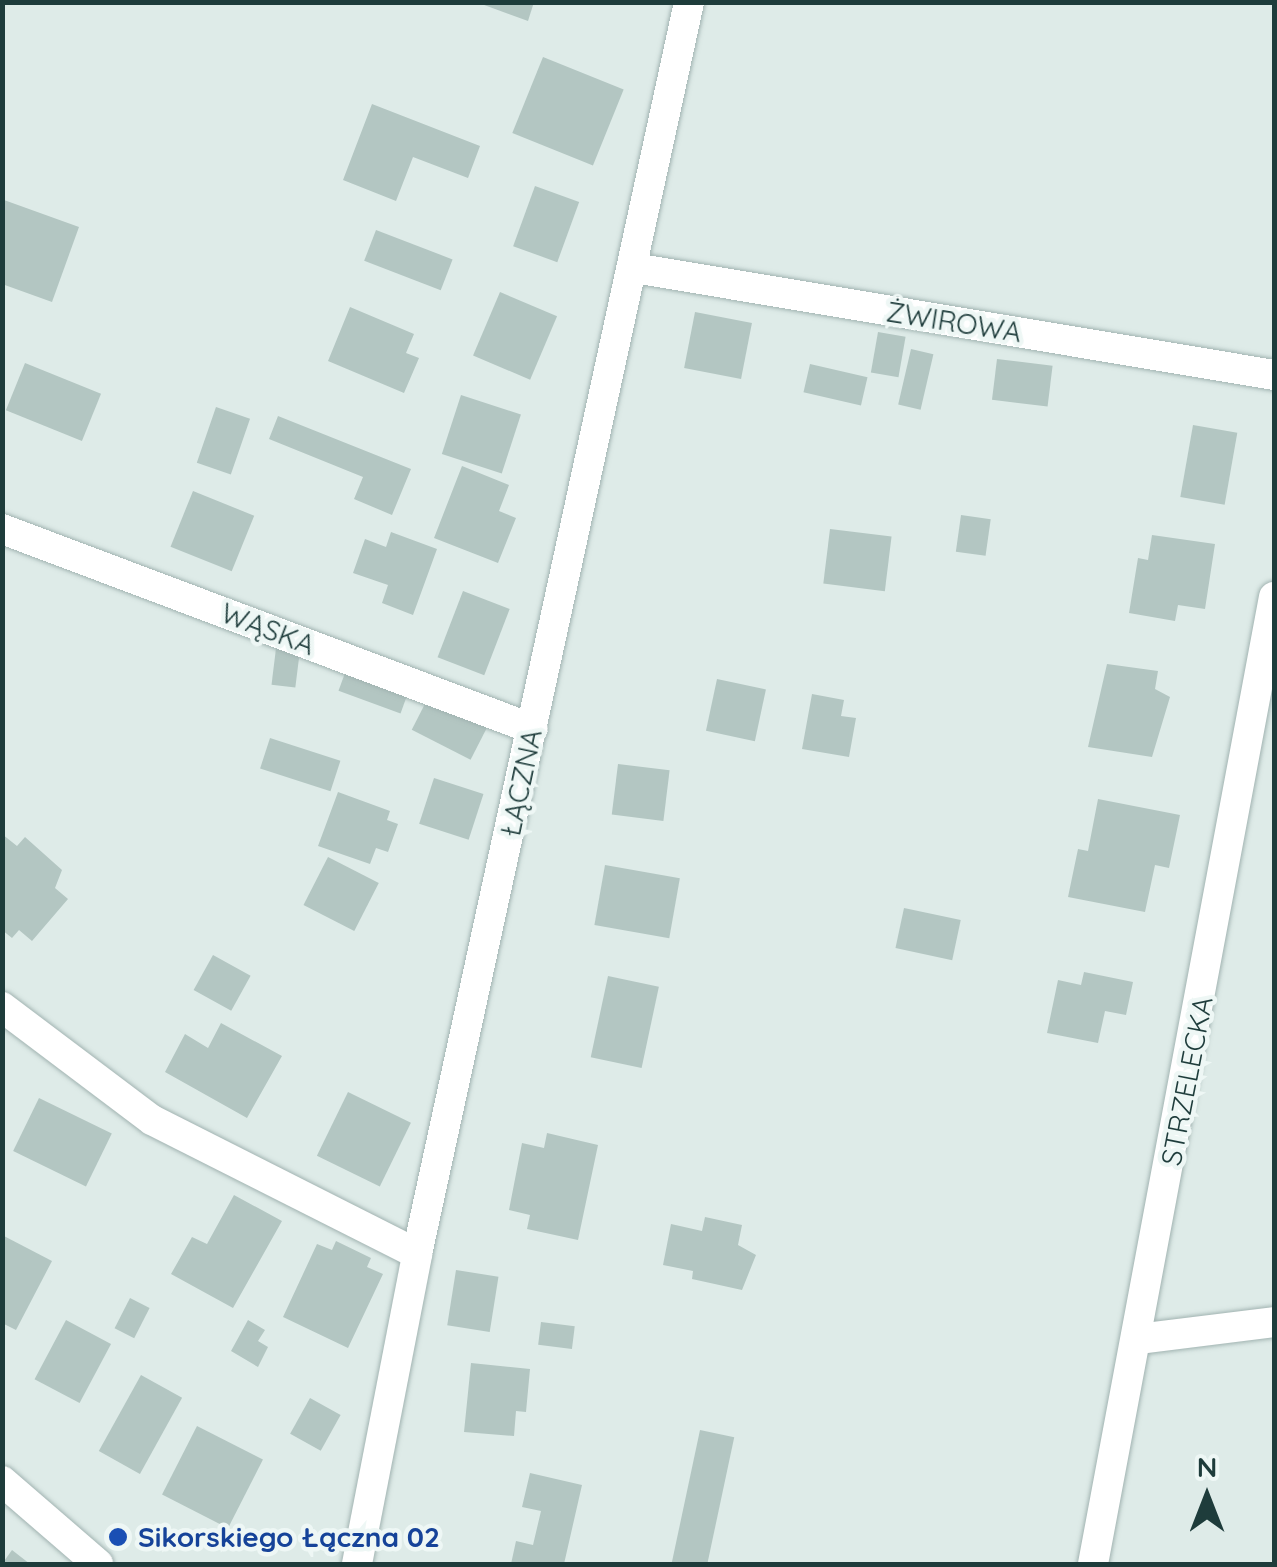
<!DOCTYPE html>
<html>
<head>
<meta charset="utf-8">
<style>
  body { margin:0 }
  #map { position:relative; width:1277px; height:1567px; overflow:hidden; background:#deebe8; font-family:Quicksand,sans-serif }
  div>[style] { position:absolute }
  .building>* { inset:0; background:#b3c6c2; transform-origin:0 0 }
  .roads { filter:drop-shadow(0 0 2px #a1b3b1) drop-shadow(0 0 2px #a1b3b1) }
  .street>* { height:30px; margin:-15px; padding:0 15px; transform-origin:15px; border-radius:15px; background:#fff }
  .secondary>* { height:30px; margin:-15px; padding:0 15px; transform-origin:15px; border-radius:15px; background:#fff }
  .dots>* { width:28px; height:28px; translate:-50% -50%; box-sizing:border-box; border:5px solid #eef7f5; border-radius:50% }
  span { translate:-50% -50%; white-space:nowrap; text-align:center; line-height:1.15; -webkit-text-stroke:9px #eef7f5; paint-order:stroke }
  .street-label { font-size:28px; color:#1e3c3b }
  .transit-label { font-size:28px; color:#164399; font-weight:700 }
  .left { translate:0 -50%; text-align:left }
  .frame { position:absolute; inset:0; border:5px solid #1e3c3b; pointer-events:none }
  .north { position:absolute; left:1157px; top:1447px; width:100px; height:100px; -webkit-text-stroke:8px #eef7f5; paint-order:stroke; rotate:0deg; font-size:28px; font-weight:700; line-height:40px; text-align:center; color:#1e3c3b }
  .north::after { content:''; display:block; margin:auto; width:35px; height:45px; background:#1e3c3b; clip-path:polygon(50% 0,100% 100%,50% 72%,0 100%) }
</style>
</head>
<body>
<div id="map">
  <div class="building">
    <i style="clip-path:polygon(476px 2px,534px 2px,528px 21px)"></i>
    <i style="left:543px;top:57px;width:87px;height:82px;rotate:22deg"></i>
    <i style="clip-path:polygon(372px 104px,480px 146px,468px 178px,413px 157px,396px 201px,343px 180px)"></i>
    <i style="left:535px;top:186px;width:47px;height:64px;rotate:20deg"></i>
    <i style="clip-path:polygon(4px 200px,79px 227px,52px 302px,2px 284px)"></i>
    <i style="left:376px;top:230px;width:82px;height:33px;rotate:21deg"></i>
    <i style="left:500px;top:292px;width:62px;height:69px;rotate:23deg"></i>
    <i style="clip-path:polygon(350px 307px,414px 334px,406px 353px,419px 358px,404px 393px,328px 361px)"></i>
    <i style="left:695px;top:312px;width:58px;height:57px;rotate:11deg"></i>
    <i style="left:878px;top:332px;width:28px;height:41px;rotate:10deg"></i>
    <i style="left:911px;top:349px;width:23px;height:57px;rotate:13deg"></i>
    <i style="left:997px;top:359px;width:56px;height:41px;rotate:7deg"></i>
    <i style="left:25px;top:363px;width:82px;height:51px;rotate:22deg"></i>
    <i style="left:810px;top:364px;width:59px;height:29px;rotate:13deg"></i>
    <i style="left:461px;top:395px;width:63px;height:62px;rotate:18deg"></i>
    <i style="left:216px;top:407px;width:36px;height:59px;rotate:19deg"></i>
    <i style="clip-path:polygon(278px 416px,411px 469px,392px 515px,354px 499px,363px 477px,269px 439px)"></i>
    <i style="left:1193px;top:425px;width:45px;height:73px;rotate:10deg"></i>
    <i style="clip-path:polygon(462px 466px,509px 485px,499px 511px,516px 518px,498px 563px,434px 538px)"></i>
    <i style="left:193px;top:491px;width:66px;height:60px;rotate:22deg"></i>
    <i style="left:961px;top:515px;width:30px;height:37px;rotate:8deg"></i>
    <i style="left:830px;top:529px;width:62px;height:55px;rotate:7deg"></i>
    <i style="clip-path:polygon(391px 532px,437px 549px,413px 615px,382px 603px,388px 585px,353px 573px,365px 539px,386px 547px)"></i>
    <i style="clip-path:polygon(1152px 535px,1215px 544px,1205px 609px,1178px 605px,1175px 621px,1129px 613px,1138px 558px,1148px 560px)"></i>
    <i style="left:463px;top:591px;width:50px;height:71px;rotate:21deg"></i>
    <i style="left:277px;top:640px;width:24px;height:45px;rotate:7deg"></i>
    <i style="clip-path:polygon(1107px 664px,1158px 671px,1155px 689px,1170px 697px,1152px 757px,1088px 747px)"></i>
    <i style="left:345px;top:673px;width:66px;height:19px;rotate:20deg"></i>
    <i style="left:717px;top:679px;width:50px;height:53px;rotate:12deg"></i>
    <i style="clip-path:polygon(812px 694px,844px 700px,841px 716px,856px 718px,849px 757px,802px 749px)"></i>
    <i style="left:429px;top:696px;width:66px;height:38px;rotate:27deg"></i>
    <i style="left:270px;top:738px;width:74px;height:32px;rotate:18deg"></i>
    <i style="left:618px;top:764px;width:52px;height:51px;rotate:7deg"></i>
    <i style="left:434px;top:778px;width:52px;height:48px;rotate:18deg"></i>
    <i style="clip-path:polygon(338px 792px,390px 811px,387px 820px,398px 824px,388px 852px,376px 848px,370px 864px,318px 846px)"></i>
    <i style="clip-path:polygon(1098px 799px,1180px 815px,1169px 868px,1155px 865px,1145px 912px,1068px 897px,1078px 849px,1088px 851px)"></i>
    <i style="clip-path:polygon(2px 834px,17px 846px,25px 837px,62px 870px,55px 888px,68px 899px,32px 941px,19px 930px,12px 938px,2px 930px)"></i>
    <i style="left:328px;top:857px;width:57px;height:54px;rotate:27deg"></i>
    <i style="left:605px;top:865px;width:76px;height:61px;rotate:10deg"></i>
    <i style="left:904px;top:908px;width:58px;height:41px;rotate:12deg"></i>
    <i style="left:213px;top:955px;width:43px;height:40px;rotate:29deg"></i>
    <i style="clip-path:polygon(1084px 972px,1133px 982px,1126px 1015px,1105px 1011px,1098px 1043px,1047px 1033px,1058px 980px,1081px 985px)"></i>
    <i style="left:608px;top:976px;width:52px;height:83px;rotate:12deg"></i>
    <i style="clip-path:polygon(221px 1023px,282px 1056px,247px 1118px,165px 1072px,185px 1034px,208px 1048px)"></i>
    <i style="left:348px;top:1092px;width:70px;height:71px;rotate:26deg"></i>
    <i style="left:39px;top:1098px;width:81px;height:59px;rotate:26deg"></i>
    <i style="clip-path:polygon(547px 1133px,598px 1145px,578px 1240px,527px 1229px,530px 1215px,509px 1210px,522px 1143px,544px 1148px)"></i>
    <i style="clip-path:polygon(234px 1195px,282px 1221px,233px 1308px,171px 1274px,192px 1237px,207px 1244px)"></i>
    <i style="clip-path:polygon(705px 1217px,742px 1225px,738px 1245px,756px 1255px,742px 1290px,692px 1279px,693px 1271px,663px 1265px,671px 1224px,702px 1231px)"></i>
    <i style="clip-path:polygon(2px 1235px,52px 1261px,16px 1330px,2px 1323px)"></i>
    <i style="clip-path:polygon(336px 1241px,371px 1258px,367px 1267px,383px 1274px,348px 1348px,283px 1317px,317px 1244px,332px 1250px)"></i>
    <i style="left:456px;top:1270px;width:43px;height:56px;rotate:9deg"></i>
    <i style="left:130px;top:1298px;width:22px;height:34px;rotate:27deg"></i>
    <i style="left:66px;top:1320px;width:51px;height:67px;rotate:28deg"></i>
    <i style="clip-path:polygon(248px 1320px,265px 1330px,258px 1341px,268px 1347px,258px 1367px,231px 1351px)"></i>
    <i style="left:541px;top:1322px;width:34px;height:23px;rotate:7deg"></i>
    <i style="clip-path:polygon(471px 1363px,530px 1369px,526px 1412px,516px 1411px,514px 1436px,464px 1432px)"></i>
    <i style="left:141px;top:1375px;width:47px;height:87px;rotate:29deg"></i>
    <i style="left:310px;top:1398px;width:35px;height:41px;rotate:29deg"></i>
    <i style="left:197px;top:1426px;width:74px;height:77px;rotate:27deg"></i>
    <i style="left:700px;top:1430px;width:35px;height:137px;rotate:12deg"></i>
    <i style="clip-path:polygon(530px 1473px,582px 1485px,564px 1564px,511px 1564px,516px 1541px,533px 1545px,541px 1511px,522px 1507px)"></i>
    <i style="clip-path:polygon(12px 1550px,30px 1564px,2px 1564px)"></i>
  </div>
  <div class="roads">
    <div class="street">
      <i style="left:634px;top:268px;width:649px;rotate:9.49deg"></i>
      <i style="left:2px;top:529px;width:567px;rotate:20.64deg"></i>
      <i style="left:2px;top:1007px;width:188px;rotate:37deg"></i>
      <i style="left:152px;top:1120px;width:297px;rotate:26.8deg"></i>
      <i style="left:1138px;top:1339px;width:137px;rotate:-7.1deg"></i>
      <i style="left:357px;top:1564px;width:316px;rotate:-79deg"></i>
      <i style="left:417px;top:1254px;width:1281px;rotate:-77.74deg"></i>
      <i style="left:1093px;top:1564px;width:984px;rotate:-79.4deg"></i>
    </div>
    <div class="secondary">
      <i style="left:2px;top:1481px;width:127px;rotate:40.8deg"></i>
    </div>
  </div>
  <div class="dots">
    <i style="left:118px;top:1537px;background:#1a4fb4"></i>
  </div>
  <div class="street-label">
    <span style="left:954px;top:322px;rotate:9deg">ŻWIROWA</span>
    <span style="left:268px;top:629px;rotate:21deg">WĄSKA</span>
    <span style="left:521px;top:783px;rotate:-78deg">ŁĄCZNA</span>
    <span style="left:1187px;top:1081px;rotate:-79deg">STRZELECKA</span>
  </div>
  <div class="transit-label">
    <span class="left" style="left:138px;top:1537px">Sikorskiego Łączna 02</span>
  </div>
  <div class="frame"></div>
  <div class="north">N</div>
</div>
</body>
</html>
